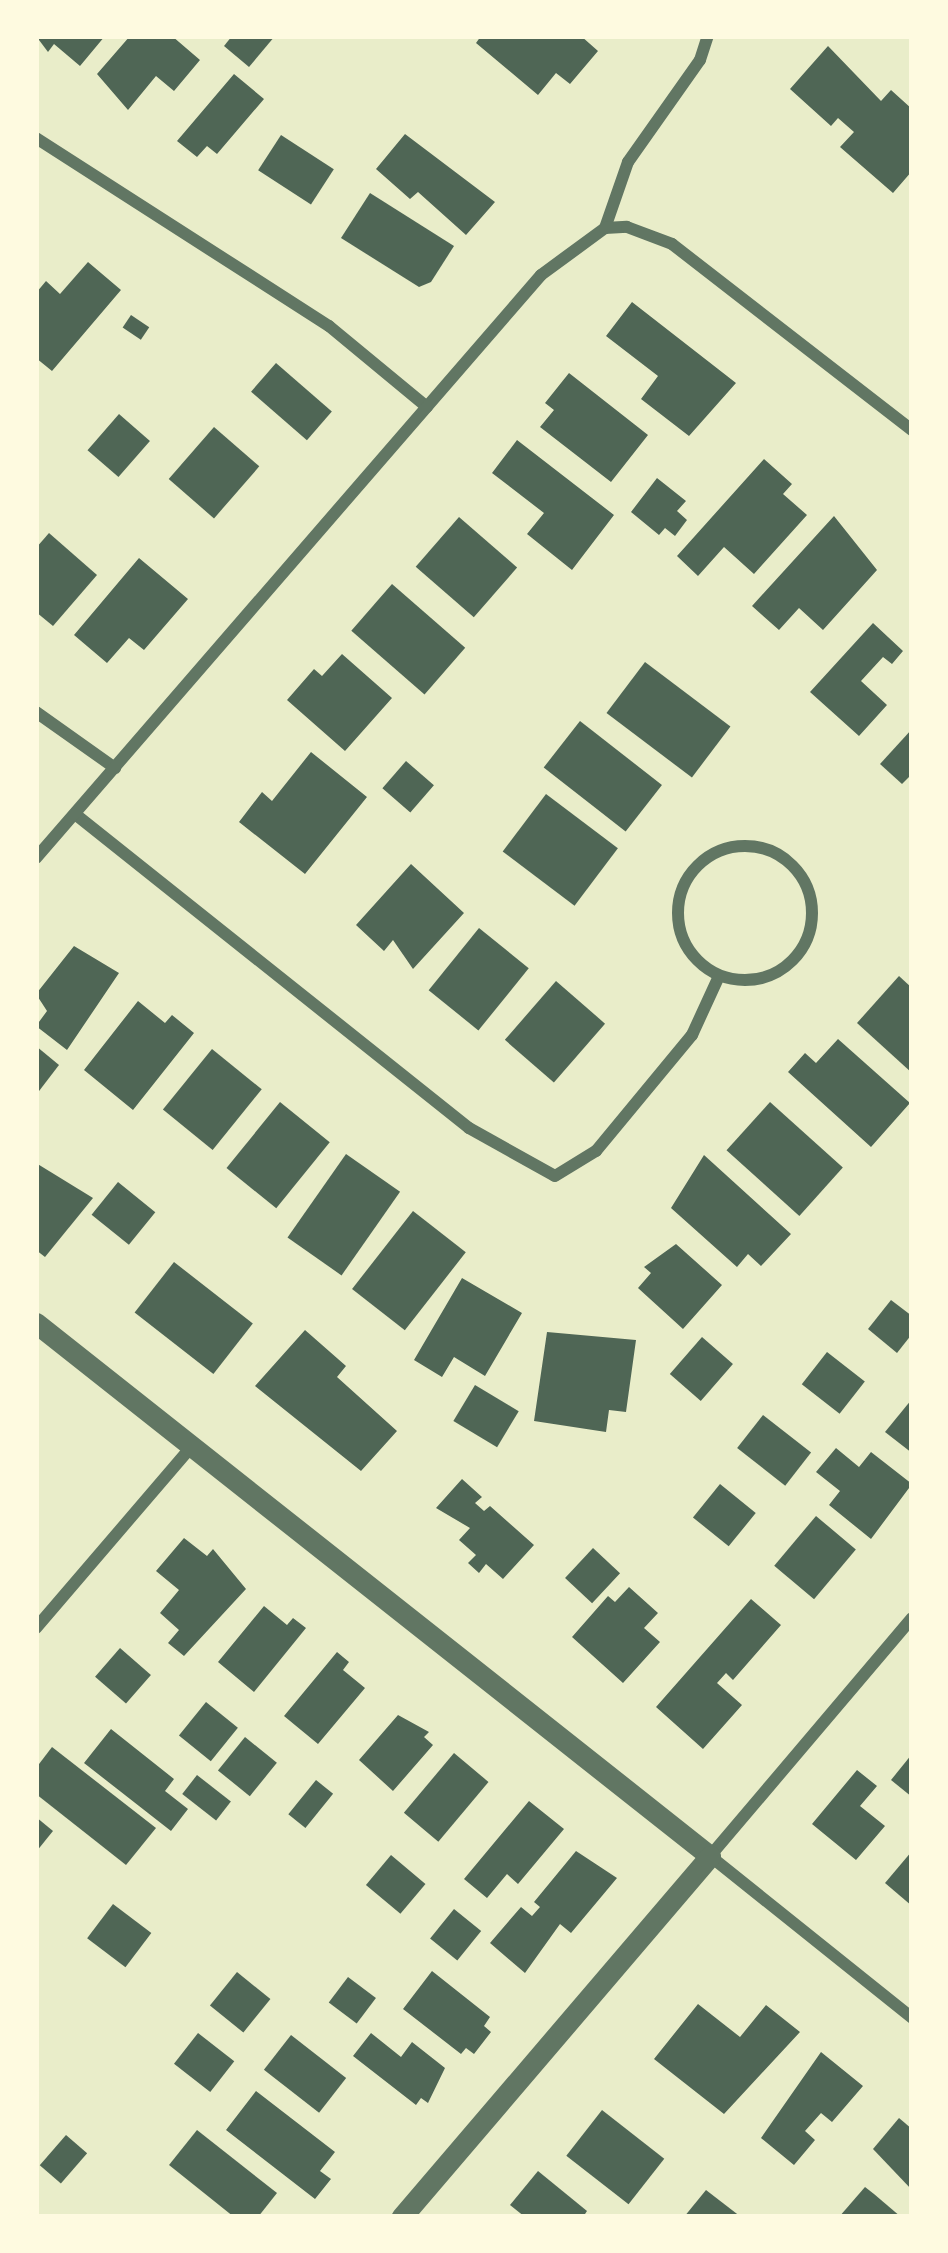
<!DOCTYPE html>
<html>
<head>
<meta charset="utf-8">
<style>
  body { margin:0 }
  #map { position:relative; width:948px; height:2253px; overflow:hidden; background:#e9edc9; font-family:"PT Sans",sans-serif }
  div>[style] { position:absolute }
  .building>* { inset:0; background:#4f6655; transform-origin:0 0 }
  .minor>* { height:12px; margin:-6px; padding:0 6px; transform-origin:6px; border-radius:6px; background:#617663 }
  .minor>.ring { margin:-6px; padding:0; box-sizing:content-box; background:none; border:12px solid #617663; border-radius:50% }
  .tertiary>* { height:21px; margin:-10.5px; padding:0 10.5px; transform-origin:10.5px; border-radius:10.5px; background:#617663 }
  span { translate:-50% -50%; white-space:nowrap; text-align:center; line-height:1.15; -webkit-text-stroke:12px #fefae0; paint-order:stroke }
  .frame { position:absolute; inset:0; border:39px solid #fefae0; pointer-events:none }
</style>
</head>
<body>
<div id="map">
  <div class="building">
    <i style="clip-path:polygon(36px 36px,105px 36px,80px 66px,54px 44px,48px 52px)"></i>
    <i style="clip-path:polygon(130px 36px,172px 36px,200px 60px,174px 91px,156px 76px,128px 110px,97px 74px)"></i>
    <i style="clip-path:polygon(232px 36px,275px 36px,249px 67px,224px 46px)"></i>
    <i style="clip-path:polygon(481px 36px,581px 36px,598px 51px,570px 84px,556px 73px,538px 95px,476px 43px)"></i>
    <i style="clip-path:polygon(828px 46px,881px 101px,891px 90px,912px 109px,912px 171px,893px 193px,840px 147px,854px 132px,838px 118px,831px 126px,790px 89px)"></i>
    <i style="clip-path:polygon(234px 74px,264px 99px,217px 154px,207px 146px,197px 157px,177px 141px)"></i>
    <i style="clip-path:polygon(405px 134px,495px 202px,466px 235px,418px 192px,410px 199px,376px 169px)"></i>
    <i style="left:281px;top:135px;width:63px;height:42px;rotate:33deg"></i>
    <i style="clip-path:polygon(370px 193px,454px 246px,431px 282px,419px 287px,341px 238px)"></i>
    <i style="clip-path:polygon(88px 262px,121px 290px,52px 371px,36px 358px,36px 293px,46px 281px,60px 294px)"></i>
    <i style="clip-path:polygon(632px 302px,736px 383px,689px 436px,641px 399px,658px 376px,606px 336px)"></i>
    <i style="left:131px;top:315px;width:22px;height:15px;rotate:34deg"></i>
    <i style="left:276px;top:363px;width:74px;height:38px;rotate:41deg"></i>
    <i style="clip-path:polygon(569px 373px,648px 435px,611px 482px,540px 427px,554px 410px,545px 403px)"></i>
    <i style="left:119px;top:414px;width:41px;height:48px;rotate:41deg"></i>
    <i style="left:214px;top:427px;width:60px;height:69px;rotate:41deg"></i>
    <i style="clip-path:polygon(517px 440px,614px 515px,572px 570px,527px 534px,544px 513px,492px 473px)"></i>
    <i style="clip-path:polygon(764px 459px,792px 484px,783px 494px,807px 515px,754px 574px,724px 547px,698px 576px,677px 556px)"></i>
    <i style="clip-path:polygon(657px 478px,686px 501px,677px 511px,687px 520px,675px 536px,665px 528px,659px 535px,631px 512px)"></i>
    <i style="clip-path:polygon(834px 516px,877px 570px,823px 630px,799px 608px,779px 630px,752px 606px)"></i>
    <i style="left:459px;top:517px;width:77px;height:66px;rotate:41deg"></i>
    <i style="clip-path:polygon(49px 533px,97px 575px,53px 626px,36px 612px,36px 548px)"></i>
    <i style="clip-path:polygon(139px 558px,188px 599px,144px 650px,129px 638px,107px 663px,74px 635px)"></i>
    <i style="left:392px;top:584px;width:97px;height:62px;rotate:41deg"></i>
    <i style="clip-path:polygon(873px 623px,903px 651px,892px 664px,883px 657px,861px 681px,887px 705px,859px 736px,810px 692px)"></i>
    <i style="clip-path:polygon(342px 654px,392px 698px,345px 751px,287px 700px,314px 669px,322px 676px)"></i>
    <i style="left:645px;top:662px;width:107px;height:64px;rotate:37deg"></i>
    <i style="left:580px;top:721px;width:104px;height:59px;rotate:38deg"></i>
    <i style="clip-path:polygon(912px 729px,912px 774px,902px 784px,880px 764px)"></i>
    <i style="clip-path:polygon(311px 752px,367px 797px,305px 874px,239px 822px,262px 792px,272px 801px)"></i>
    <i style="left:406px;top:761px;width:37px;height:36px;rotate:41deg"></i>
    <i style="left:546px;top:794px;width:90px;height:72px;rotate:37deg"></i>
    <i style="clip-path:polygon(411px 864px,464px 913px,413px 969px,393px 940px,384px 951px,356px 925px)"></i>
    <i style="left:479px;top:928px;width:64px;height:80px;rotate:39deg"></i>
    <i style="clip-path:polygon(74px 946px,119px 973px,67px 1050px,36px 1026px,47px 1011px,36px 994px)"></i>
    <i style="clip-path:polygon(899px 976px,912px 988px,912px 1073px,857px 1023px)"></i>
    <i style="left:556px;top:981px;width:65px;height:78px;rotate:41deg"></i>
    <i style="clip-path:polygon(138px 1001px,165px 1023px,172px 1015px,194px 1033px,133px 1110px,84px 1070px)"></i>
    <i style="clip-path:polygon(838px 1039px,910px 1103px,871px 1147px,788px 1072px,805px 1053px,816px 1063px)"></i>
    <i style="clip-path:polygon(36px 1046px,59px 1065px,36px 1095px)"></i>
    <i style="left:212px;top:1049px;width:64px;height:78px;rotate:39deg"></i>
    <i style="left:280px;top:1102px;width:64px;height:85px;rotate:39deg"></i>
    <i style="left:770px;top:1102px;width:98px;height:65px;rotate:42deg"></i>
    <i style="left:346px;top:1154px;width:66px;height:102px;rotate:35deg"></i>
    <i style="clip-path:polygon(704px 1155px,791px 1234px,761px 1266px,748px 1254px,737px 1267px,671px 1208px)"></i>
    <i style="clip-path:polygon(36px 1163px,93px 1198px,45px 1257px,36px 1250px)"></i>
    <i style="left:118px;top:1182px;width:48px;height:42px;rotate:39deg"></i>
    <i style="left:413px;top:1211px;width:67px;height:99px;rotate:38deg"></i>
    <i style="clip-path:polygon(676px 1244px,722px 1285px,683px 1329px,638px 1288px,651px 1273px,644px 1267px)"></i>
    <i style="left:174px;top:1262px;width:100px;height:64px;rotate:38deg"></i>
    <i style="clip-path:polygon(462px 1278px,522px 1313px,485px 1376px,454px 1357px,442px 1377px,414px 1360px)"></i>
    <i style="clip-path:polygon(891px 1300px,912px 1316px,912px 1334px,897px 1353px,868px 1329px)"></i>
    <i style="clip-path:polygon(305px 1330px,346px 1366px,337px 1377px,397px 1431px,361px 1471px,255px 1386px)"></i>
    <i style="clip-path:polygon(547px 1332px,636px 1340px,626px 1412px,609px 1410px,606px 1432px,534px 1421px)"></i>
    <i style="left:702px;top:1337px;width:41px;height:49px;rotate:41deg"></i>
    <i style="left:827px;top:1352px;width:48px;height:41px;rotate:38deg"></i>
    <i style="left:475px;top:1385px;width:51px;height:42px;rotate:31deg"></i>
    <i style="clip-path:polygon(912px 1399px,912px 1453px,885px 1432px)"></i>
    <i style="left:763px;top:1415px;width:61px;height:42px;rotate:38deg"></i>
    <i style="clip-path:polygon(836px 1448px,859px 1467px,871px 1452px,912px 1484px,871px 1539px,829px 1505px,840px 1491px,816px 1472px)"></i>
    <i style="clip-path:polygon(462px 1479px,482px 1497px,475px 1503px,484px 1511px,490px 1506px,534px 1545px,503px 1579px,486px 1564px,479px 1573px,468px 1563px,476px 1555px,459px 1540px,470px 1528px,436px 1508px)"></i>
    <i style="left:720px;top:1484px;width:46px;height:43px;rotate:39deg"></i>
    <i style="left:816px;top:1516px;width:52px;height:65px;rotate:40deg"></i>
    <i style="clip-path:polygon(184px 1538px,207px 1556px,213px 1549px,246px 1589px,184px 1656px,168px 1643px,179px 1630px,160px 1613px,179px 1590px,156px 1571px)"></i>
    <i style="left:593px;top:1548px;width:37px;height:41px;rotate:43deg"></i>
    <i style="clip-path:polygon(629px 1587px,658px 1613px,644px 1628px,660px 1642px,623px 1683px,572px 1637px,608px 1596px,615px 1602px)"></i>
    <i style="clip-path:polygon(751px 1599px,781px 1625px,733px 1680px,726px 1673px,717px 1683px,742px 1705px,703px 1749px,656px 1707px)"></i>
    <i style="clip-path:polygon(264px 1606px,287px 1625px,293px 1618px,306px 1628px,254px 1692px,218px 1662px)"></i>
    <i style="left:120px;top:1648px;width:41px;height:38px;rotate:41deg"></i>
    <i style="clip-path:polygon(337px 1652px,349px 1662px,343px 1670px,365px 1688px,318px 1744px,284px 1716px)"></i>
    <i style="left:206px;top:1702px;width:41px;height:43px;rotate:39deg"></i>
    <i style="clip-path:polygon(398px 1715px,429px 1732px,424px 1737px,433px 1745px,393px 1791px,359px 1760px)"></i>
    <i style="clip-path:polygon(111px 1729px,174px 1779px,165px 1791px,188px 1809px,171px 1831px,84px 1763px)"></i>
    <i style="left:245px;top:1737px;width:41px;height:43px;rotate:39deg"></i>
    <i style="clip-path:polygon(52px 1747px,156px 1828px,126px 1865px,36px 1794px,36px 1768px)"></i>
    <i style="left:454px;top:1753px;width:45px;height:78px;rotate:40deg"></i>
    <i style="clip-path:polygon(912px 1754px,912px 1797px,891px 1780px)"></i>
    <i style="clip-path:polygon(857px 1770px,877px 1786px,860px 1806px,885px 1826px,856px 1860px,812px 1824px)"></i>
    <i style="left:197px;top:1775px;width:43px;height:24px;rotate:38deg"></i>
    <i style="left:316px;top:1780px;width:22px;height:44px;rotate:39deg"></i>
    <i style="clip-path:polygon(529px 1801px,564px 1829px,518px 1884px,507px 1874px,487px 1898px,464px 1879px)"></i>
    <i style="clip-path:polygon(36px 1817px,53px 1831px,36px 1852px)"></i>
    <i style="clip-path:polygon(576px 1851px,617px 1878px,571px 1933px,560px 1924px,525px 1973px,490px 1943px,521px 1907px,532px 1916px,540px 1907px,534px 1902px)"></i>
    <i style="clip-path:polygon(912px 1851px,912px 1906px,885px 1883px)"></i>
    <i style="left:391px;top:1855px;width:45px;height:39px;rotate:40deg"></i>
    <i style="left:113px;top:1904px;width:48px;height:43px;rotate:37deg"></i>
    <i style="left:454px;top:1909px;width:35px;height:38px;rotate:39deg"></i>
    <i style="clip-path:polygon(432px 1971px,490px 2017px,484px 2026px,491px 2032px,474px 2054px,466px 2048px,461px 2054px,403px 2009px)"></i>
    <i style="left:237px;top:1972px;width:43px;height:43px;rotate:39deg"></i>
    <i style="left:348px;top:1977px;width:35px;height:32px;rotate:37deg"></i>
    <i style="clip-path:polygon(698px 2004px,740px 2037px,766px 2005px,800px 2032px,724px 2114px,654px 2059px)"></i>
    <i style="left:198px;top:2033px;width:46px;height:39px;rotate:38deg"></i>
    <i style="clip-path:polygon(371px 2033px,401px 2057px,412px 2042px,445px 2068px,428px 2103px,421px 2098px,416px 2105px,353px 2056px)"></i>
    <i style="left:291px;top:2035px;width:70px;height:44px;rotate:38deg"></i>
    <i style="clip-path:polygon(821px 2052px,863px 2086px,832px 2122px,821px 2113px,805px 2131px,815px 2140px,794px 2165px,761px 2138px)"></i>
    <i style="clip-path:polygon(256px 2091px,335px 2152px,320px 2171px,331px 2179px,315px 2199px,226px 2130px)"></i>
    <i style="left:602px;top:2110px;width:79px;height:58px;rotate:38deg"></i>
    <i style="clip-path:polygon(899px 2118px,912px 2129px,912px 2190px,873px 2149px)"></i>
    <i style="clip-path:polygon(197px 2130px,277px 2193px,258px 2217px,234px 2217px,169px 2165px)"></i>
    <i style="left:66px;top:2135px;width:28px;height:40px;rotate:41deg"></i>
    <i style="clip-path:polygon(538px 2171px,587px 2211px,583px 2217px,525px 2217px,510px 2205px)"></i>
    <i style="clip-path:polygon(865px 2187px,874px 2194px,901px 2217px,839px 2217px)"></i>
    <i style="clip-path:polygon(706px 2190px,741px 2217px,684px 2217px)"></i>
  </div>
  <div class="minor">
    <i style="left:36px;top:138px;width:348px;rotate:32.7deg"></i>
    <i style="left:329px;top:326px;width:127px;rotate:39.6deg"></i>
    <i style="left:605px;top:228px;width:70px;rotate:-70.8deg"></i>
    <i style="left:628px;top:162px;width:125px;rotate:-54.8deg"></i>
    <i style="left:700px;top:60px;width:25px;rotate:-72deg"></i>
    <i style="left:36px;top:712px;width:97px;rotate:35.3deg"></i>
    <i style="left:75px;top:814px;width:504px;rotate:38.55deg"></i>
    <i style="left:469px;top:1128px;width:98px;rotate:29.2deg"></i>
    <i style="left:555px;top:1176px;width:48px;rotate:-31.4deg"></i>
    <i style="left:596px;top:1151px;width:151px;rotate:-50.4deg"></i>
    <i style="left:692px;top:1035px;width:65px;rotate:-65.4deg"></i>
    <i class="ring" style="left:678px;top:846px;width:122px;height:122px"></i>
    <i style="left:36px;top:858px;width:771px;rotate:-49.1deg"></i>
    <i style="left:541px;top:275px;width:79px;rotate:-36.3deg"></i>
    <i style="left:605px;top:228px;width:22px;rotate:-3deg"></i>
    <i style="left:627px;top:227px;width:48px;rotate:20.7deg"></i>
    <i style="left:672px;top:244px;width:304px;rotate:37.8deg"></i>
    <i style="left:912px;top:1618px;width:312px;rotate:130.3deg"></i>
    <i style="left:710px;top:1856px;width:259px;rotate:38.7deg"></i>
    <i style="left:36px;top:1628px;width:241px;rotate:-49.4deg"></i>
  </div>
  <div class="tertiary">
    <i style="left:36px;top:1323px;width:859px;rotate:38.34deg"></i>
    <i style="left:710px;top:1856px;width:475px;rotate:130.5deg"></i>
  </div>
  <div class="frame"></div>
</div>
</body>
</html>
